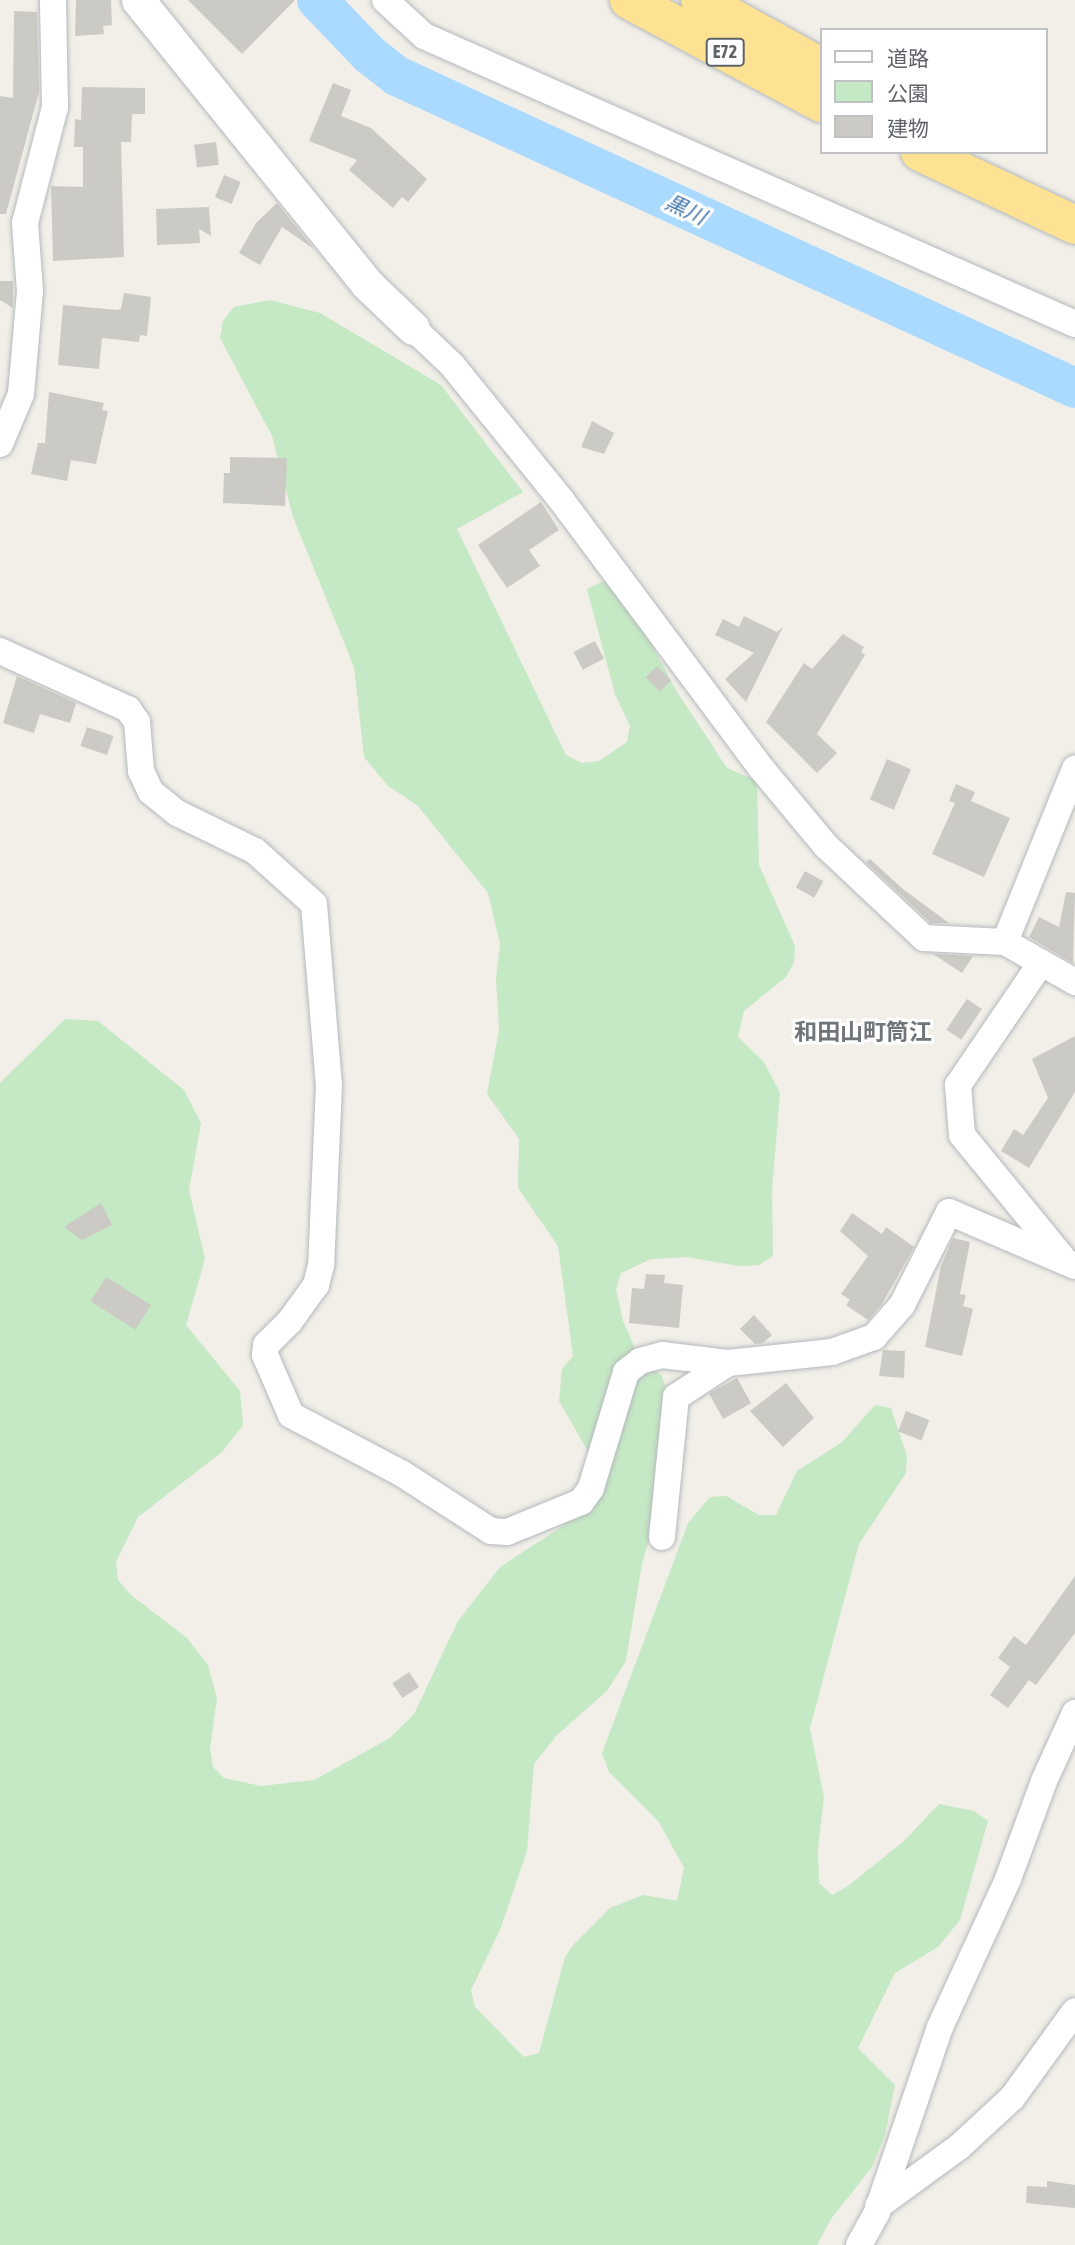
<!DOCTYPE html>
<html>
<head>
<meta charset="utf-8">
<style>
  body { margin:0 }
  #map { position:relative; width:1075px; height:2245px; overflow:hidden; background:#f1efe8; font-family:"Asap Condensed","Noto Sans JP",sans-serif }
  div>[style] { position:absolute }
  .green>* { inset:0; background:#c5e8c5 }
  .river>* { height:40px; margin:-20px; padding:0 20px; transform-origin:20px; border-radius:20px; background:#aadaff }
  .building>* { inset:0; background:#cccac5; transform-origin:0 0 }
  .roads { filter:drop-shadow(0 0 2px #b5b8bc) drop-shadow(0 0 2px #b5b8bc) }
  .minor>* { height:26px; margin:-13px; padding:0 13px; transform-origin:13px; border-radius:13px; background:#fff }
  .tertiary>* { height:33px; margin:-16.5px; padding:0 16.5px; transform-origin:16.5px; border-radius:16.5px; background:#fff }
  .motorway>* { height:38px; margin:-19px; padding:0 19px; transform-origin:19px; border-radius:19px; background:#fde293 }
  span { translate:-50% -50%; white-space:nowrap; text-align:center; line-height:1.15; -webkit-text-stroke:6px #fff; paint-order:stroke }
  .shield-label span { padding:2px 5px; background:#fff; border:2px solid; border-radius:5px; -webkit-text-stroke-width:0 }
  .shield-label { font-size:18px; color:#5f6368; font-weight:700 }
  .water-label { font-size:21px; color:#4174aa; font-style:italic }
  .quarter-label { font-size:23px; color:#70757a; font-weight:700 }
  .legend { position:absolute; left:820px; top:28px; width:228px; height:126px; box-sizing:border-box; background:#fff; border:2px solid #bfc1c3; margin:0; padding:9px 12px; list-style:none; font-size:21px; color:#5f6368 }
  .legend li { display:flex; align-items:center; gap:14px; height:35px }
  .legend b { width:35px; border:2px solid #bfc1c3 }
</style>
</head>
<body>
<div id="map">
  <div class="green">
    <i style="clip-path:polygon(270px 300px,320px 313px,441px 385px,523px 492px,457px 529px,566px 755px,582px 763px,599px 761px,627px 742px,630px 726px,615px 694px,587px 589px,604px 581px,621px 588px,676px 690px,727px 768px,757px 781px,759px 865px,795px 946px,794px 962px,786px 977px,744px 1011px,738px 1037px,764px 1062px,780px 1093px,772px 1191px,773px 1256px,759px 1265px,739px 1266px,686px 1257px,651px 1259px,621px 1273px,616px 1289px,623px 1321px,639px 1357px,662px 1376px,667px 1392px,663px 1495px,642px 1563px,626px 1661px,607px 1691px,557px 1735px,534px 1764px,527px 1851px,500px 1930px,471px 1990px,475px 2007px,524px 2057px,539px 2053px,565px 1957px,574px 1944px,610px 1908px,643px 1895px,677px 1901px,684px 1868px,659px 1822px,609px 1772px,602px 1753px,688px 1523px,710px 1497px,726px 1496px,759px 1515px,776px 1515px,797px 1471px,841px 1443px,875px 1405px,891px 1408px,907px 1456px,906px 1473px,859px 1544px,810px 1728px,824px 1797px,818px 1848px,819px 1883px,832px 1895px,848px 1886px,904px 1841px,939px 1804px,974px 1811px,988px 1821px,960px 1920px,938px 1947px,895px 1973px,858px 2048px,895px 2085px,885px 2135px,872px 2167px,831px 2219px,817px 2245px,0 2245px,0 1083px,65px 1019px,98px 1021px,184px 1090px,201px 1123px,189px 1190px,205px 1259px,186px 1325px,240px 1391px,243px 1425px,222px 1452px,138px 1517px,116px 1562px,118px 1580px,131px 1595px,187px 1638px,208px 1665px,217px 1698px,210px 1749px,213px 1767px,224px 1778px,261px 1786px,314px 1780px,390px 1738px,414px 1714px,458px 1621px,500px 1567px,587px 1510px,593px 1460px,559px 1401px,562px 1369px,573px 1356px,558px 1246px,518px 1188px,519px 1139px,487px 1094px,499px 1030px,496px 978px,500px 944px,488px 893px,417px 805px,388px 786px,364px 757px,354px 667px,293px 517px,272px 436px,220px 338px,223px 321px,234px 307px)"></i>
  </div>
  <div class="river">
    <i style="left:317px;top:0;width:76px;rotate:46.1deg"></i>
    <i style="left:370px;top:55px;width:34px;rotate:38deg"></i>
    <i style="left:397px;top:76px;width:746px;rotate:24.71deg"></i>
  </div>
  <div class="building">
    <i style="clip-path:polygon(76px 0,111px 0,112px 25px,103px 26px,104px 34px,75px 36px)"></i>
    <i style="clip-path:polygon(188px 0,295px 0,242px 54px)"></i>
    <i style="clip-path:polygon(14px 11px,37px 12px,39px 92px,6px 214px,0 214px,0 96px,13px 98px)"></i>
    <i style="clip-path:polygon(333px 83px,351px 90px,341px 116px,371px 128px,427px 179px,408px 202px,402px 197px,393px 208px,349px 170px,357px 160px,309px 141px)"></i>
    <i style="clip-path:polygon(82px 87px,145px 88px,145px 114px,132px 114px,131px 142px,121px 142px,124px 257px,53px 261px,51px 186px,83px 187px,83px 147px,74px 147px,75px 119px,81px 120px)"></i>
    <i style="left:216px;top:142px;width:23px;height:22px;rotate:83deg"></i>
    <i style="left:224px;top:175px;width:18px;height:24px;rotate:22deg"></i>
    <i style="clip-path:polygon(277px 203px,314px 249px,282px 227px,260px 265px,239px 253px,256px 223px)"></i>
    <i style="clip-path:polygon(209px 207px,211px 236px,199px 229px,200px 243px,157px 245px,156px 209px)"></i>
    <i style="clip-path:polygon(0 281px,13px 281px,13px 308px,0 300px)"></i>
    <i style="clip-path:polygon(124px 293px,151px 297px,147px 336px,140px 335px,139px 342px,102px 338px,99px 369px,58px 365px,63px 305px,117px 310px,121px 309px)"></i>
    <i style="clip-path:polygon(49px 392px,104px 403px,102px 410px,108px 411px,96px 464px,71px 460px,67px 481px,31px 474px,38px 443px,45px 443px)"></i>
    <i style="clip-path:polygon(592px 421px,614px 433px,604px 454px,581px 447px)"></i>
    <i style="clip-path:polygon(230px 457px,287px 458px,285px 506px,223px 503px,224px 473px,230px 473px)"></i>
    <i style="clip-path:polygon(541px 502px,559px 530px,529px 550px,540px 566px,507px 588px,478px 545px)"></i>
    <i style="clip-path:polygon(744px 616px,777px 632px,783px 627px,746px 702px,725px 679px,754px 653px,715px 635px,723px 619px,739px 627px)"></i>
    <i style="clip-path:polygon(843px 634px,864px 647px,861px 652px,865px 655px,817px 734px,837px 753px,817px 773px,766px 722px,804px 663px,812px 669px)"></i>
    <i style="left:595px;top:641px;width:20px;height:24px;rotate:63deg"></i>
    <i style="left:657px;top:666px;width:20px;height:16px;rotate:45deg"></i>
    <i style="clip-path:polygon(17px 676px,76px 703px,70px 723px,40px 714px,34px 733px,3px 723px)"></i>
    <i style="left:87px;top:727px;width:28px;height:20px;rotate:19deg"></i>
    <i style="left:887px;top:759px;width:26px;height:44px;rotate:23deg"></i>
    <i style="clip-path:polygon(956px 784px,975px 792px,971px 801px,1010px 818px,984px 877px,932px 854px,955px 803px,949px 801px)"></i>
    <i style="clip-path:polygon(870px 859px,903px 889px,949px 923px,931px 923px,866px 862px)"></i>
    <i style="left:805px;top:871px;width:21px;height:19px;rotate:29deg"></i>
    <i style="clip-path:polygon(1066px 892px,1075px 893px,1073px 963px,1029px 937px,1039px 917px,1059px 927px)"></i>
    <i style="clip-path:polygon(933px 954px,973px 956px,962px 973px)"></i>
    <i style="left:967px;top:999px;width:18px;height:37px;rotate:34deg"></i>
    <i style="clip-path:polygon(1075px 1036px,1075px 1092px,1029px 1168px,1001px 1151px,1014px 1129px,1023px 1135px,1048px 1098px,1032px 1059px)"></i>
    <i style="clip-path:polygon(101px 1203px,112px 1225px,82px 1240px,64px 1227px)"></i>
    <i style="clip-path:polygon(852px 1213px,882px 1234px,886px 1227px,914px 1247px,882px 1304px,868px 1320px,846px 1305px,850px 1300px,841px 1294px,868px 1256px,840px 1231px)"></i>
    <i style="clip-path:polygon(953px 1238px,970px 1242px,960px 1294px,966px 1295px,963px 1306px,973px 1309px,962px 1356px,925px 1347px,941px 1266px)"></i>
    <i style="clip-path:polygon(646px 1274px,665px 1275px,664px 1283px,683px 1285px,679px 1328px,629px 1323px,632px 1288px,644px 1289px)"></i>
    <i style="left:106px;top:1277px;width:53px;height:29px;rotate:32deg"></i>
    <i style="clip-path:polygon(754px 1315px,772px 1335px,763px 1343px,755px 1344px,740px 1329px)"></i>
    <i style="clip-path:polygon(883px 1350px,905px 1351px,904px 1378px,879px 1376px)"></i>
    <i style="left:737px;top:1378px;width:29px;height:32px;rotate:61deg"></i>
    <i style="clip-path:polygon(786px 1383px,814px 1418px,783px 1447px,750px 1411px)"></i>
    <i style="left:906px;top:1411px;width:25px;height:22px;rotate:21deg"></i>
    <i style="clip-path:polygon(1075px 1576px,1075px 1633px,1036px 1685px,1029px 1680px,1008px 1708px,990px 1695px,1010px 1667px,998px 1658px,1014px 1636px,1026px 1645px)"></i>
    <i style="left:409px;top:1672px;width:18px;height:20px;rotate:56deg"></i>
    <i style="clip-path:polygon(1047px 2181px,1075px 2185px,1075px 2208px,1026px 2203px,1027px 2186px,1047px 2187px)"></i>
  </div>
  <div class="roads">
    <div class="minor">
      <i style="left:385px;top:0;width:53px;rotate:42.7deg"></i>
      <i style="left:424px;top:36px;width:712px;rotate:23.86deg"></i>
      <i style="left:413px;top:328px;width:54px;rotate:43.5deg"></i>
      <i style="left:452px;top:365px;width:175px;rotate:51deg"></i>
      <i style="left:562px;top:501px;width:333px;rotate:53.3deg"></i>
      <i style="left:761px;top:768px;width:102px;rotate:50.2deg"></i>
      <i style="left:826px;top:846px;width:134px;rotate:43.2deg"></i>
      <i style="left:924px;top:938px;width:81px;rotate:2.8deg"></i>
      <i style="left:1005px;top:942px;width:81px;rotate:29.7deg"></i>
      <i style="left:0;top:444px;width:54px;rotate:-67.2deg"></i>
      <i style="left:21px;top:394px;width:103px;rotate:-85deg"></i>
      <i style="left:30px;top:291px;width:68px;rotate:-94.2deg"></i>
      <i style="left:25px;top:223px;width:120px;rotate:-75.5deg"></i>
      <i style="left:55px;top:107px;width:107px;rotate:-91.1deg"></i>
      <i style="left:0;top:651px;width:141px;rotate:24.4deg"></i>
      <i style="left:128px;top:709px;width:16px;rotate:55deg"></i>
      <i style="left:137px;top:722px;width:49px;rotate:85.3deg"></i>
      <i style="left:141px;top:771px;width:23px;rotate:65deg"></i>
      <i style="left:151px;top:792px;width:33px;rotate:39deg"></i>
      <i style="left:177px;top:813px;width:87px;rotate:26deg"></i>
      <i style="left:255px;top:851px;width:79px;rotate:41.9deg"></i>
      <i style="left:314px;top:904px;width:182px;rotate:85.3deg"></i>
      <i style="left:329px;top:1085px;width:180px;rotate:92.5deg"></i>
      <i style="left:321px;top:1265px;width:21px;rotate:104deg"></i>
      <i style="left:316px;top:1285px;width:44px;rotate:125.8deg"></i>
      <i style="left:290px;top:1321px;width:34px;rotate:135deg"></i>
      <i style="left:266px;top:1345px;width:10px;rotate:96deg"></i>
      <i style="left:265px;top:1355px;width:65px;rotate:66.6deg"></i>
      <i style="left:291px;top:1415px;width:124px;rotate:27.8deg"></i>
      <i style="left:401px;top:1473px;width:107px;rotate:32.8deg"></i>
      <i style="left:491px;top:1531px;width:16px;rotate:4deg"></i>
      <i style="left:507px;top:1532px;width:80px;rotate:-22.1deg"></i>
      <i style="left:581px;top:1502px;width:17px;rotate:-54deg"></i>
      <i style="left:591px;top:1488px;width:121px;rotate:-73.2deg"></i>
      <i style="left:626px;top:1372px;width:18px;rotate:-38deg"></i>
      <i style="left:640px;top:1361px;width:23px;rotate:-15deg"></i>
      <i style="left:662px;top:1355px;width:66px;rotate:6.9deg"></i>
      <i style="left:1005px;top:942px;width:187px;rotate:-68deg"></i>
      <i style="left:1041px;top:963px;width:148px;rotate:124.2deg"></i>
      <i style="left:958px;top:1085px;width:50px;rotate:85.4deg"></i>
      <i style="left:962px;top:1135px;width:158px;rotate:50.7deg"></i>
      <i style="left:662px;top:1537px;width:141px;rotate:-84.3deg"></i>
      <i style="left:676px;top:1397px;width:62px;rotate:-33.2deg"></i>
      <i style="left:728px;top:1363px;width:105px;rotate:-6deg"></i>
      <i style="left:832px;top:1352px;width:45px;rotate:-19.7deg"></i>
      <i style="left:874px;top:1337px;width:43px;rotate:-48.8deg"></i>
      <i style="left:902px;top:1305px;width:104px;rotate:-63.2deg"></i>
      <i style="left:949px;top:1212px;width:137px;rotate:23.2deg"></i>
      <i style="left:878px;top:2206px;width:100px;rotate:-36.1deg"></i>
      <i style="left:959px;top:2147px;width:72px;rotate:-42.8deg"></i>
      <i style="left:1012px;top:2098px;width:107px;rotate:-54.1deg"></i>
      <i style="left:859px;top:2245px;width:38px;rotate:-61deg"></i>
      <i style="left:877px;top:2212px;width:195px;rotate:-71.2deg"></i>
      <i style="left:940px;top:2027px;width:163px;rotate:-65.3deg"></i>
      <i style="left:1008px;top:1879px;width:104px;rotate:-69.8deg"></i>
      <i style="left:1044px;top:1781px;width:75px;rotate:-65.5deg"></i>
    </div>
    <div class="tertiary">
      <i style="left:138px;top:0;width:363px;rotate:51.1deg"></i>
      <i style="left:366px;top:283px;width:65px;rotate:43.8deg"></i>
    </div>
    <div class="motorway">
      <i style="left:629px;top:0;width:218px;rotate:28.2deg"></i>
      <i style="left:700px;top:0;width:138px;rotate:29deg"></i>
      <i style="left:920px;top:152px;width:171px;rotate:25.2deg"></i>
    </div>
  </div>
  <div class="shield-label">
    <span style="left:725px;top:52px">E72</span>
  </div>
  <div class="water-label">
    <span style="left:686px;top:209px;rotate:25deg">黒川</span>
  </div>
  <div class="quarter-label">
    <span style="left:863px;top:1032px">和田山町筒江</span>
  </div>
  <ul class="legend">
  <li><b style="height:9px;background:#fff"></b>道路</li>
  <li><b style="height:19px;background:#c5e8c5"></b>公園</li>
  <li><b style="height:19px;background:#cccac5"></b>建物</li>
  </ul>
</div>
</body>
</html>
